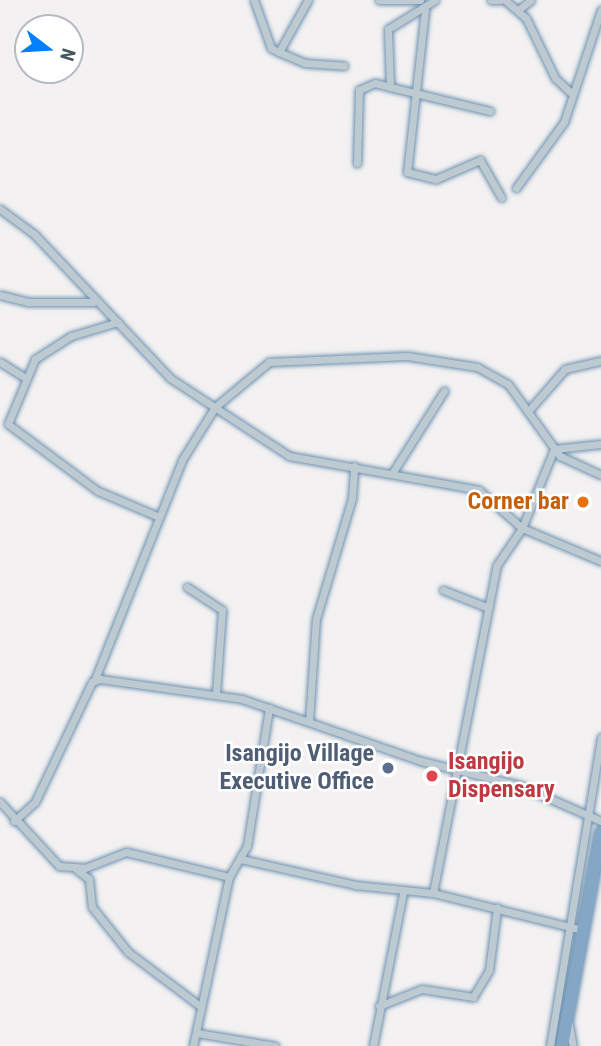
<!DOCTYPE html>
<html>
<head>
<meta charset="utf-8">
<style>
  body { margin:0 }
  #map { position:relative; width:601px; height:1046px; overflow:hidden; background:#f3f1f1; font-family:"Roboto Condensed",sans-serif }
  div>[style] { position:absolute }
  .roads { filter:drop-shadow(0 0 2px #6e92b1) drop-shadow(0 0 2px #6e92b1) }
  .street>* { height:7px; margin:-3.5px; padding:0 3.5px; transform-origin:3.5px; border-radius:3.5px; background:#bdcad2 }
  .highway>* { height:12px; margin:-6px; padding:0 6px; transform-origin:6px; border-radius:6px; background:#83a7c5 }
  .dots>* { width:19px; height:19px; translate:-50% -50%; box-sizing:border-box; border:4px solid #fff; border-radius:50% }
  span { translate:-50% -50%; white-space:nowrap; text-align:center; line-height:1.15; -webkit-text-stroke:5px #fff; paint-order:stroke }
  .food-label { font-size:24px; color:#c56008; font-weight:700 }
  .right { translate:-100% -50%; text-align:right }
  .service-label { font-size:24px; color:#4e5e75; font-weight:700 }
  .health-label { font-size:24px; color:#be3a42; font-weight:700 }
  .left { translate:0 -50%; text-align:left }
  .north { position:absolute; left:14px; top:14px; width:70px; height:70px; box-sizing:border-box; background:#fff; border:2px solid #b5bbc0; border-radius:50%; rotate:107deg; font-size:19px; font-weight:700; line-height:28px; text-align:center; color:#465661 }
  .north::after { content:''; display:block; margin:auto; width:24px; height:32px; background:#037ffb; clip-path:polygon(50% 0,100% 100%,50% 72%,0 100%) }
</style>
</head>
<body>
<div id="map">
  <div class="roads">
    <div class="street">
      <i style="left:254px;top:0;width:51px;rotate:70.5deg"></i>
      <i style="left:271px;top:48px;width:9px;rotate:27deg"></i>
      <i style="left:279px;top:52px;width:60px;rotate:-60.9deg"></i>
      <i style="left:379px;top:0;width:41px"></i>
      <i style="left:435px;top:0;width:55px;rotate:148.3deg"></i>
      <i style="left:388px;top:29px;width:58px;rotate:88deg"></i>
      <i style="left:390px;top:87px;width:103px;rotate:13.5deg"></i>
      <i style="left:491px;top:0;width:9px"></i>
      <i style="left:505px;top:0;width:28px;rotate:41deg"></i>
      <i style="left:526px;top:18px;width:67px;rotate:64.2deg"></i>
      <i style="left:555px;top:78px;width:21px;rotate:43deg"></i>
      <i style="left:425px;top:10px;width:163px;rotate:96.3deg"></i>
      <i style="left:407px;top:172px;width:30px;rotate:14deg"></i>
      <i style="left:436px;top:179px;width:48px;rotate:-23.4deg"></i>
      <i style="left:480px;top:160px;width:43px;rotate:60.4deg"></i>
      <i style="left:518px;top:10px;width:16px;rotate:-38deg"></i>
      <i style="left:279px;top:52px;width:28px;rotate:23deg"></i>
      <i style="left:305px;top:63px;width:39px;rotate:4deg"></i>
      <i style="left:357px;top:163px;width:73px;rotate:-88.4deg"></i>
      <i style="left:359px;top:90px;width:17px;rotate:-24deg"></i>
      <i style="left:375px;top:83px;width:16px;rotate:15deg"></i>
      <i style="left:516px;top:188px;width:82px;rotate:-54deg"></i>
      <i style="left:564px;top:122px;width:118px;rotate:-71.7deg"></i>
      <i style="left:0;top:209px;width:42px;rotate:36.3deg"></i>
      <i style="left:34px;top:234px;width:198px;rotate:46.6deg"></i>
      <i style="left:170px;top:378px;width:142px;rotate:33.2deg"></i>
      <i style="left:289px;top:456px;width:193px;rotate:10.1deg"></i>
      <i style="left:479px;top:490px;width:57px;rotate:41.5deg"></i>
      <i style="left:522px;top:528px;width:86px;rotate:22.7deg"></i>
      <i style="left:0;top:295px;width:29px;rotate:14deg"></i>
      <i style="left:28px;top:302px;width:65px"></i>
      <i style="left:118px;top:322px;width:49px;rotate:163.4deg"></i>
      <i style="left:71px;top:336px;width:43px;rotate:147.4deg"></i>
      <i style="left:35px;top:359px;width:70px;rotate:112.6deg"></i>
      <i style="left:8px;top:424px;width:112px;rotate:36.7deg"></i>
      <i style="left:98px;top:491px;width:64px;rotate:23deg"></i>
      <i style="left:0;top:362px;width:31px;rotate:32deg"></i>
      <i style="left:530px;top:409px;width:53px;rotate:-48.8deg"></i>
      <i style="left:565px;top:369px;width:37px;rotate:-13deg"></i>
      <i style="left:393px;top:472px;width:96px;rotate:-57.8deg"></i>
      <i style="left:187px;top:587px;width:42px;rotate:33.3deg"></i>
      <i style="left:222px;top:610px;width:83px;rotate:94.1deg"></i>
      <i style="left:443px;top:590px;width:49px;rotate:21.4deg"></i>
      <i style="left:95px;top:679px;width:236px;rotate:-68.3deg"></i>
      <i style="left:182px;top:460px;width:62px;rotate:-58.1deg"></i>
      <i style="left:215px;top:407px;width:70px;rotate:-39.8deg"></i>
      <i style="left:269px;top:362px;width:138px;rotate:-2.5deg"></i>
      <i style="left:407px;top:356px;width:71px;rotate:8.9deg"></i>
      <i style="left:477px;top:367px;width:35px;rotate:29deg"></i>
      <i style="left:508px;top:384px;width:89px;rotate:54.2deg"></i>
      <i style="left:560px;top:456px;width:45px;rotate:24.9deg"></i>
      <i style="left:309px;top:721px;width:102px;rotate:-86.1deg"></i>
      <i style="left:316px;top:619px;width:126px;rotate:-73.4deg"></i>
      <i style="left:352px;top:498px;width:32px;rotate:-86deg"></i>
      <i style="left:0;top:802px;width:87px;rotate:47.3deg"></i>
      <i style="left:59px;top:866px;width:26px;rotate:4deg"></i>
      <i style="left:85px;top:868px;width:44px;rotate:-21.3deg"></i>
      <i style="left:126px;top:852px;width:106px;rotate:13.6deg"></i>
      <i style="left:14px;top:821px;width:28px;rotate:-42deg"></i>
      <i style="left:35px;top:802px;width:133px;rotate:-64.6deg"></i>
      <i style="left:92px;top:682px;width:9px;rotate:-21deg"></i>
      <i style="left:100px;top:679px;width:143px;rotate:8deg"></i>
      <i style="left:242px;top:699px;width:189px;rotate:19.1deg"></i>
      <i style="left:421px;top:761px;width:101px;rotate:13.8deg"></i>
      <i style="left:519px;top:785px;width:90px;rotate:23.7deg"></i>
      <i style="left:241px;top:859px;width:117px;rotate:12.8deg"></i>
      <i style="left:355px;top:885px;width:78px;rotate:5.9deg"></i>
      <i style="left:433px;top:893px;width:334px;rotate:-79deg"></i>
      <i style="left:497px;top:565px;width:45px;rotate:-56deg"></i>
      <i style="left:522px;top:528px;width:85px;rotate:-67.9deg"></i>
      <i style="left:554px;top:449px;width:47px;rotate:-6.1deg"></i>
      <i style="left:76px;top:869px;width:16px;rotate:38deg"></i>
      <i style="left:89px;top:879px;width:28px;rotate:84deg"></i>
      <i style="left:92px;top:907px;width:58px;rotate:51.3deg"></i>
      <i style="left:128px;top:952px;width:90px;rotate:36.9deg"></i>
      <i style="left:433px;top:893px;width:154px;rotate:13.9deg"></i>
      <i style="left:379px;top:1006px;width:46px;rotate:-21.6deg"></i>
      <i style="left:422px;top:989px;width:52px;rotate:8.9deg"></i>
      <i style="left:473px;top:997px;width:31px;rotate:-59deg"></i>
      <i style="left:489px;top:970px;width:63px;rotate:-82.6deg"></i>
      <i style="left:568px;top:1019px;width:27px;rotate:80deg"></i>
      <i style="left:197px;top:1033px;width:79px;rotate:9.5deg"></i>
      <i style="left:193px;top:1046px;width:173px;rotate:-78deg"></i>
      <i style="left:229px;top:877px;width:36px;rotate:-60deg"></i>
      <i style="left:247px;top:846px;width:140px;rotate:-80.9deg"></i>
      <i style="left:373px;top:1046px;width:156px;rotate:-78.9deg"></i>
      <i style="left:550px;top:1046px;width:313px;rotate:-80.6deg"></i>
    </div>
    <div class="highway">
      <i style="left:562px;top:1046px;width:217px;rotate:-79.6deg"></i>
    </div>
  </div>
  <div class="dots">
    <i style="left:583px;top:502px;background:#e8710a"></i>
    <i style="left:388px;top:768px;background:#5c6f8a"></i>
    <i style="left:432px;top:776px;background:#e0444e"></i>
  </div>
  <div class="food-label">
    <span class="right" style="left:569px;top:502px">Corner bar</span>
  </div>
  <div class="service-label">
    <span class="right" style="left:374px;top:768px">Isangijo Village<br>Executive Office</span>
  </div>
  <div class="health-label">
    <span class="left" style="left:448px;top:776px">Isangijo<br>Dispensary</span>
  </div>
  <div class="north">N</div>
</div>
</body>
</html>
